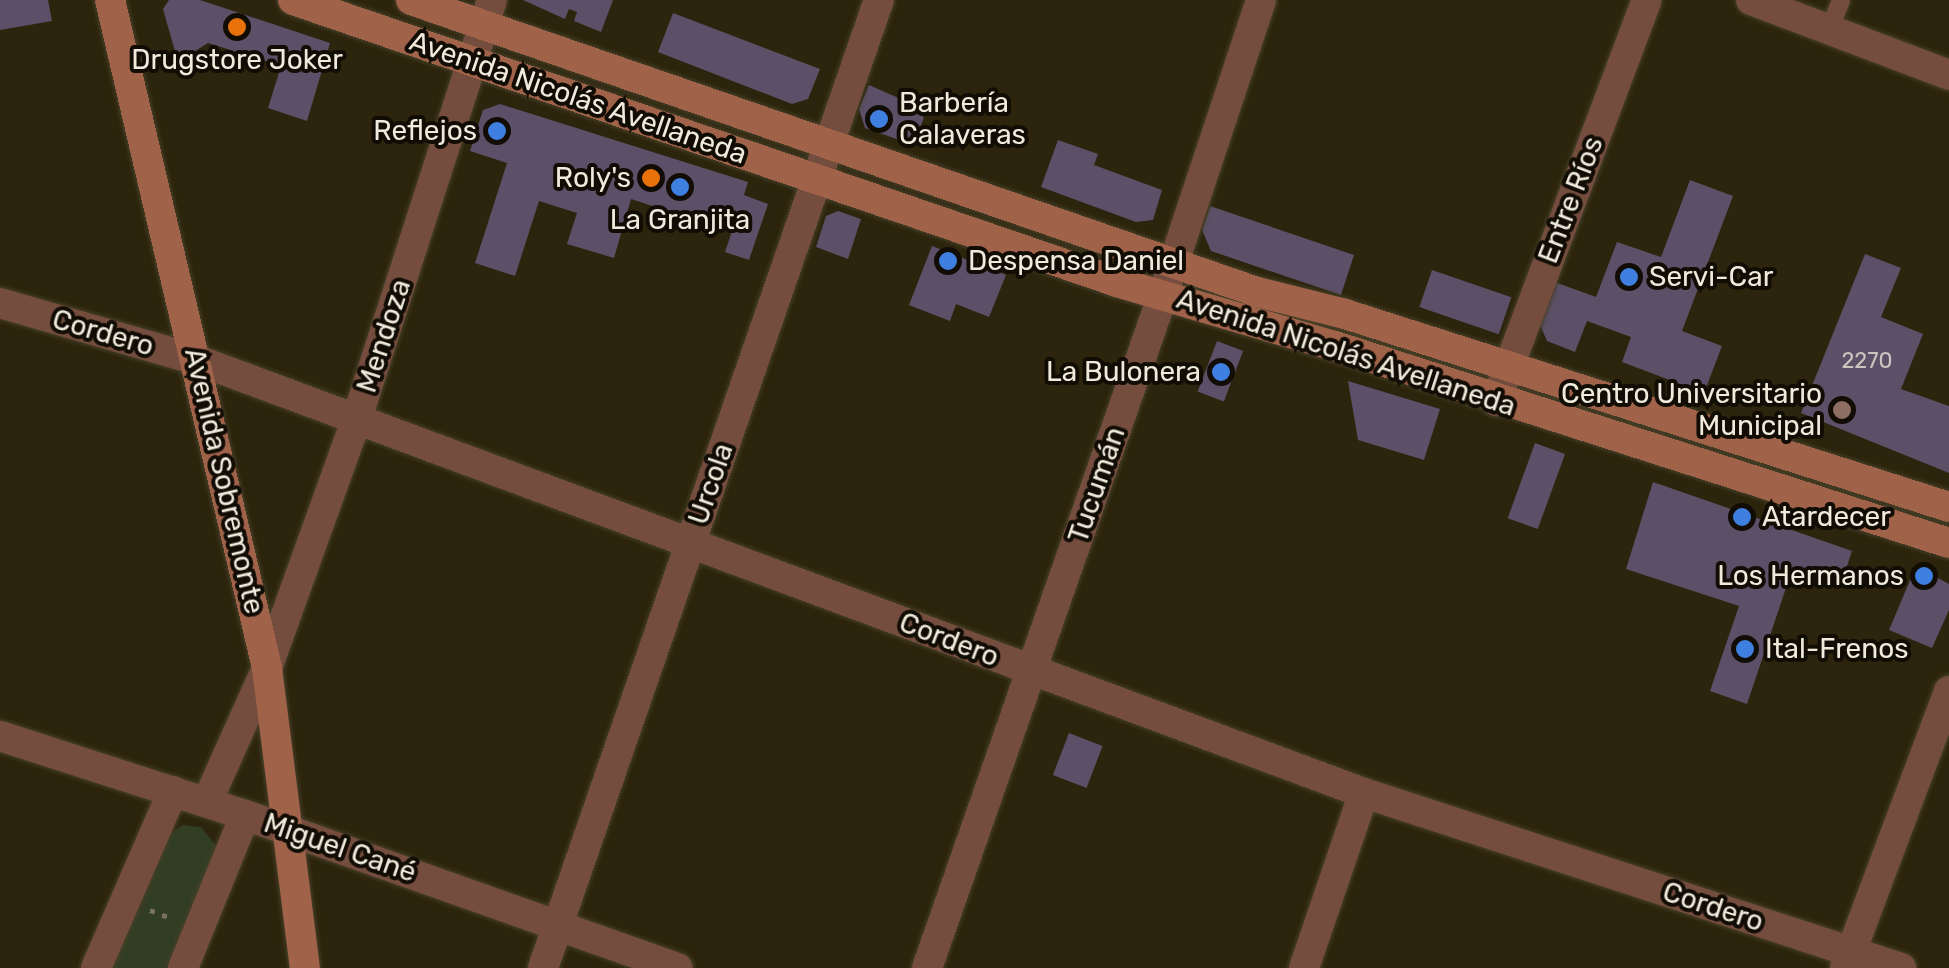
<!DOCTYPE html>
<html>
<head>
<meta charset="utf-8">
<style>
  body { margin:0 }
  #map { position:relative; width:1949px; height:968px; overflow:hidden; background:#2c240c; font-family:Rubik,sans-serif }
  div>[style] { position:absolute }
  .green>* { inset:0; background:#323e24 }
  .building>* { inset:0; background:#5c5068; transform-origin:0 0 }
  .path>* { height:5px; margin-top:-2.5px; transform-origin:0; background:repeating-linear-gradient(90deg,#79725e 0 5px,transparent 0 13px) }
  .roads { filter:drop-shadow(0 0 2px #474029) drop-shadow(0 0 2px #474029) }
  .service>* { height:18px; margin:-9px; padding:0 9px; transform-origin:9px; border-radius:9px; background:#754d3e }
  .minor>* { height:30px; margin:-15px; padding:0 15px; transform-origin:15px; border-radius:15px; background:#754d3e }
  .secondary>* { height:30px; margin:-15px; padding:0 15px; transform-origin:15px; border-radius:15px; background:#a1624a }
  .dots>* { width:28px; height:28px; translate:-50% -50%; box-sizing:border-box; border:5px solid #110d05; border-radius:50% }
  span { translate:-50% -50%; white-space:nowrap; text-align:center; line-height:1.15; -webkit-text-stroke:8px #110d05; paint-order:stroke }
  .number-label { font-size:22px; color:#cac4bf }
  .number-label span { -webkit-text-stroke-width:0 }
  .poi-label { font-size:28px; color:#efeadc }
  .left { translate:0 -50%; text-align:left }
  .right { translate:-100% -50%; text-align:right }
  .street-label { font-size:28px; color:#efeadc }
</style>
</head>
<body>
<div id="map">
  <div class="green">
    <i style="clip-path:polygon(182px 825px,201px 827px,219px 849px,173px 968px,109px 968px,166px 837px)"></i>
  </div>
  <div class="building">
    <i style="clip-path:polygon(0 0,48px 0,52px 21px,0 30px)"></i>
    <i style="clip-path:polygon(169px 0,200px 0,330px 43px,307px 121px,268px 108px,281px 66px,208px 43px,178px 62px,163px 9px)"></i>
    <i style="clip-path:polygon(523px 0,613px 0,601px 32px,574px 21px,577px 12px,569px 9px,565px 19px)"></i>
    <i style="clip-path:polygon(673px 13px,820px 69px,808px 99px,792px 104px,658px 52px)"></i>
    <i style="clip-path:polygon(869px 85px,903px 100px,900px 108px,924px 117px,914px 145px,865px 128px,859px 109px)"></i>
    <i style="clip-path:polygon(500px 104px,748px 182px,744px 195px,768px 204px,749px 260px,725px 252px,734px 225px,691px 211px,689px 218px,631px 199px,614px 258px,567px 244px,577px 213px,539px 201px,515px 276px,475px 263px,507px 163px,470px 151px,483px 110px)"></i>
    <i style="clip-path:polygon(1058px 140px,1098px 154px,1094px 165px,1162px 190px,1153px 220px,1136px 222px,1041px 187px)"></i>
    <i style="clip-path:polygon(1690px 180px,1733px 196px,1682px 331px,1722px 346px,1704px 393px,1622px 362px,1631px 337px,1587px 321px,1575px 352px,1547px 341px,1536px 316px,1549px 280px,1596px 297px,1617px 242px,1661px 257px)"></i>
    <i style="clip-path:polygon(1210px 206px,1354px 255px,1341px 295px,1211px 251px,1202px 230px)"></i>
    <i style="clip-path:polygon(838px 211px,861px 219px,848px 259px,816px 247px,826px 216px)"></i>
    <i style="clip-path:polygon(932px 246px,1006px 275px,989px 317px,956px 304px,950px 321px,909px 305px)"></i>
    <i style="clip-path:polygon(1865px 254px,1901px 268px,1881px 317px,1923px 334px,1901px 389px,1949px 406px,1949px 473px,1801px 413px)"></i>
    <i style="left:1432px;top:270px;width:84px;height:39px;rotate:19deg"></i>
    <i style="left:1217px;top:341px;width:28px;height:54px;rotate:21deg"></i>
    <i style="clip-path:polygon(1348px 381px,1440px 409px,1424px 460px,1358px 440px)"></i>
    <i style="left:1535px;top:443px;width:32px;height:80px;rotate:20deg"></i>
    <i style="clip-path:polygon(1653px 482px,1852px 551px,1840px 587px,1792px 570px,1747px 704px,1710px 691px,1739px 606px,1626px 569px)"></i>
    <i style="clip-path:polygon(1916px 566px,1949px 584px,1949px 610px,1932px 648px,1889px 630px)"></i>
    <i style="left:1069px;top:733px;width:36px;height:45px;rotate:21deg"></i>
  </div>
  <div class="path">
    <i style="left:150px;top:910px;width:25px;rotate:21deg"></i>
  </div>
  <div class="roads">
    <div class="service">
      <i style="left:1829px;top:30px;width:32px;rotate:-68deg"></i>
    </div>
    <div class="minor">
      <i style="left:1751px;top:0;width:212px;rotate:20.7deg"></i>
      <i style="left:0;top:303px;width:205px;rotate:16.1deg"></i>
      <i style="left:197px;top:360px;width:1245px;rotate:20.36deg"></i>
      <i style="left:1364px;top:793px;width:565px;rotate:18.05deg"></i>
      <i style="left:1496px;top:401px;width:428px;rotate:-69.4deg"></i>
      <i style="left:0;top:736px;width:257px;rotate:17.9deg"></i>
      <i style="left:245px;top:815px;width:459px;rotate:19.5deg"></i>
      <i style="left:207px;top:802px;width:147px;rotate:-65.9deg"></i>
      <i style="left:267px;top:668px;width:266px;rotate:-70.2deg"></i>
      <i style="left:357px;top:418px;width:439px;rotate:-72.1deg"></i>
      <i style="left:96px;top:968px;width:193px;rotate:-66.5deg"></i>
      <i style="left:183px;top:968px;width:165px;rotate:-67.9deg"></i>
      <i style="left:543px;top:968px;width:1025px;rotate:-70.86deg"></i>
      <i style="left:927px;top:968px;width:713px;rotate:-70.68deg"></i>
      <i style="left:1163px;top:295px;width:311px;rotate:-71.6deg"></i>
      <i style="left:1304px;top:968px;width:185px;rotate:-71.1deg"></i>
      <i style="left:1845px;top:968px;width:296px;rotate:-69.4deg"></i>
    </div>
    <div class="secondary">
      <i style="left:110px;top:0;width:686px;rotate:76.77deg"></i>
      <i style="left:267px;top:668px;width:302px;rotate:82.8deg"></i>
      <i style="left:293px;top:0;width:871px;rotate:18.89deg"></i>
      <i style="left:1117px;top:282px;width:227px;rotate:16.4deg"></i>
      <i style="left:1335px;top:346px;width:645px;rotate:17.79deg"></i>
      <i style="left:411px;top:0;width:895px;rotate:19.04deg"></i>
      <i style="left:1257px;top:292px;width:91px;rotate:14deg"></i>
      <i style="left:1345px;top:314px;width:634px;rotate:17.72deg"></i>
    </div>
  </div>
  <div class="dots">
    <i style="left:237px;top:27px;background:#e8710a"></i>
    <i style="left:879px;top:119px;background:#3f7fe0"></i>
    <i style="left:497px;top:131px;background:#3f7fe0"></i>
    <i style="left:651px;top:178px;background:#e8710a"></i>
    <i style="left:680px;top:187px;background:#3f7fe0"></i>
    <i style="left:948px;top:261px;background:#3f7fe0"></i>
    <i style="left:1629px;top:277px;background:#3f7fe0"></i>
    <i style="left:1221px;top:372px;background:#3f7fe0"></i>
    <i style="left:1842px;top:410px;background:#8d6e63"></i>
    <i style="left:1742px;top:517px;background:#3f7fe0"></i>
    <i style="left:1924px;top:576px;background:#3f7fe0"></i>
    <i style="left:1745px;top:649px;background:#3f7fe0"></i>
  </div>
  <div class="number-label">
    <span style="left:1867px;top:361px">2270</span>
  </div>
  <div class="poi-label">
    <span style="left:237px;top:60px">Drugstore Joker</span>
    <span class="left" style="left:899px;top:119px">Barbería<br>Calaveras</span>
    <span class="right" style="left:477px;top:131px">Reflejos</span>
    <span class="right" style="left:631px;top:178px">Roly's</span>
    <span style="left:680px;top:220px">La Granjita</span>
    <span class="left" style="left:968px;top:261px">Despensa Daniel</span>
    <span class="left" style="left:1649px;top:277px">Servi-Car</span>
    <span class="right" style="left:1201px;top:372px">La Bulonera</span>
    <span class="right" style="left:1822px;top:410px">Centro Universitario<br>Municipal</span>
    <span class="left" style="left:1762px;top:517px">Atardecer</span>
    <span class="right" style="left:1904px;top:576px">Los Hermanos</span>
    <span class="left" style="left:1765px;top:649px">Ital-Frenos</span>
  </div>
  <div class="street-label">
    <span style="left:578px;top:98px;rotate:19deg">Avenida Nicolás Avellaneda</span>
    <span style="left:1571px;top:200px;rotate:-69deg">Entre Ríos</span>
    <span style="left:103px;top:333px;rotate:16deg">Cordero</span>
    <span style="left:384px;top:336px;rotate:-72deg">Mendoza</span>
    <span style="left:1346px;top:353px;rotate:18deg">Avenida Nicolás Avellaneda</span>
    <span style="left:224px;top:481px;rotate:77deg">Avenida Sobremonte</span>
    <span style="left:711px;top:484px;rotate:-71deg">Urcola</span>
    <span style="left:1097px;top:485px;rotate:-71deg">Tucumán</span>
    <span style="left:949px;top:640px;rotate:21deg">Cordero</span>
    <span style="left:340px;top:848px;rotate:19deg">Miguel Cané</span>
    <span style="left:1713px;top:907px;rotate:18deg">Cordero</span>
  </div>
</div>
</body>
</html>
